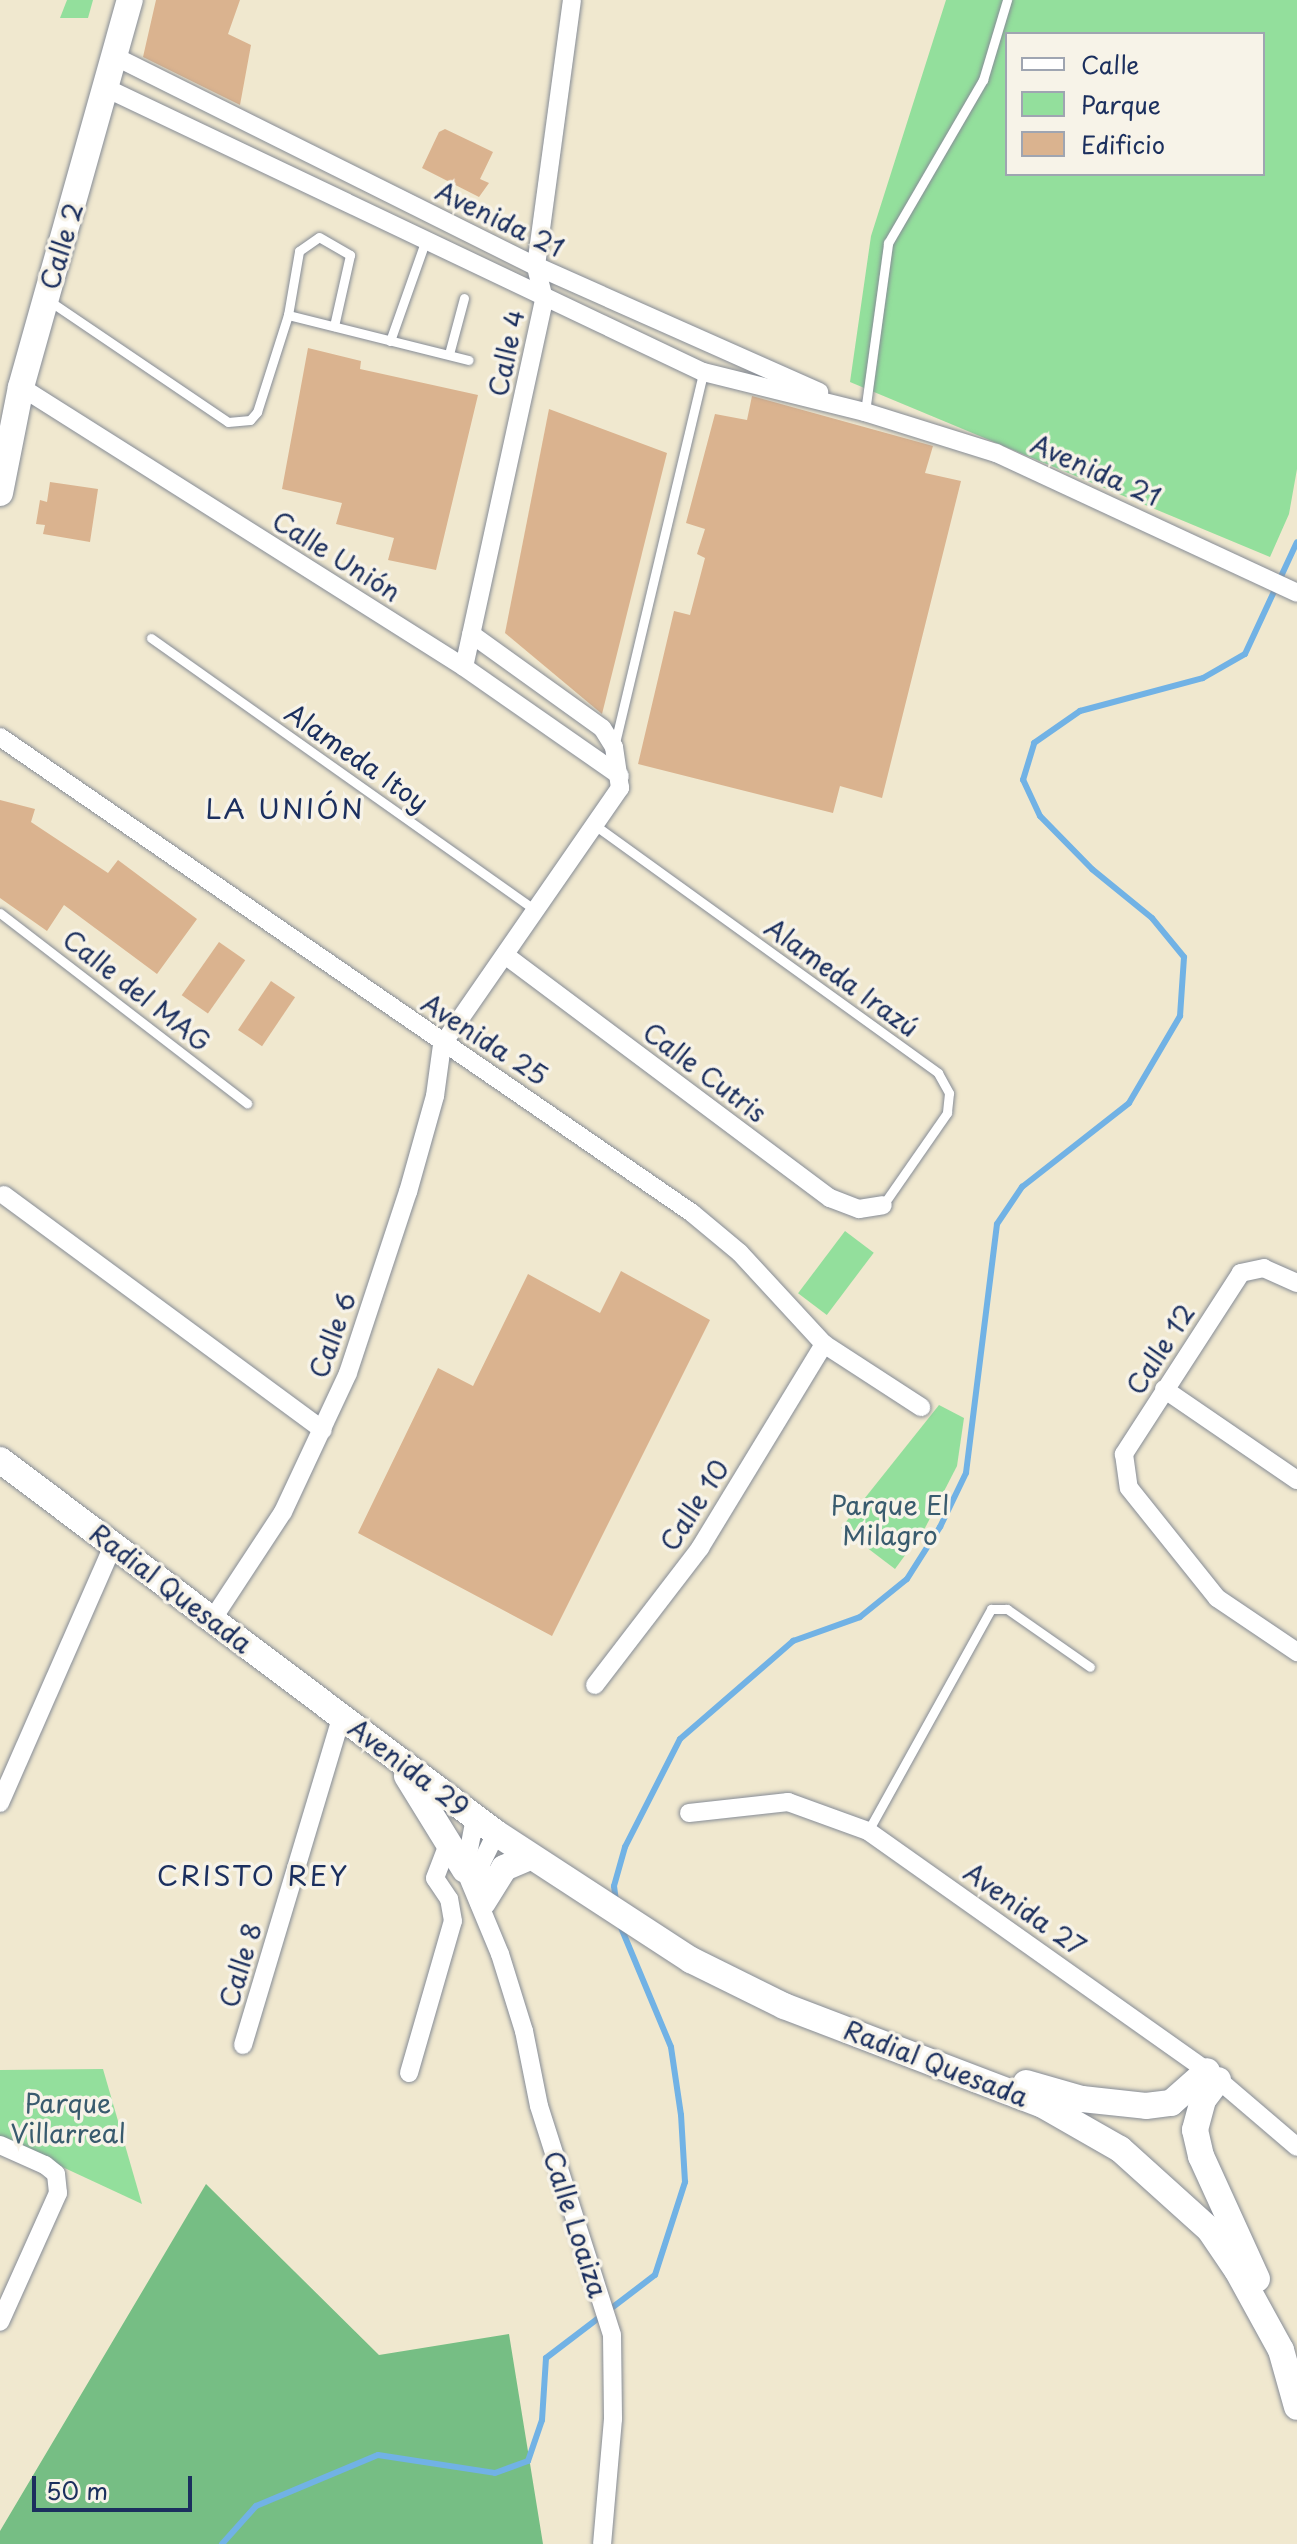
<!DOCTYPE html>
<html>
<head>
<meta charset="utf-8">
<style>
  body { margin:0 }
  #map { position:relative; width:1297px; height:2544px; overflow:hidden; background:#f0e8cf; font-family:"Playpen Sans",sans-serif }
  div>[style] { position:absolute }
  .green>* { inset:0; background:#93df9c; transform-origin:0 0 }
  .forest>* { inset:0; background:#76be84 }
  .stream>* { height:6px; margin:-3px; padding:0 3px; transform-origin:3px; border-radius:3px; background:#71b2e5 }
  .building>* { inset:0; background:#dab38f; transform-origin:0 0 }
  .roads { filter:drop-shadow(0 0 2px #868c96) drop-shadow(0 0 2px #868c96) }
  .lane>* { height:9px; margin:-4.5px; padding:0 4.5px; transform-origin:4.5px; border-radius:4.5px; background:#fff }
  .street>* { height:18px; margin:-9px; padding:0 9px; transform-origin:9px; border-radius:9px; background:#fff }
  .secondary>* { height:26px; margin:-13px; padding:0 13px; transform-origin:13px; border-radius:13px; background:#fff }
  span { translate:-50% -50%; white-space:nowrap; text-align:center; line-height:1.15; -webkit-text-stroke:7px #f7f3e8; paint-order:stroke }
  .street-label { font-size:26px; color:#1b2f5e }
  .park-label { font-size:26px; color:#395b6e }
  .neighbourhood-label { font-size:28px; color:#1b2f5e; letter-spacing:2px }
  .legend { position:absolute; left:1005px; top:32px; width:260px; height:144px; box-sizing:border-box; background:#f7f3e8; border:2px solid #9fa5b1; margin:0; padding:10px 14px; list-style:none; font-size:24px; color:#1b2f5e }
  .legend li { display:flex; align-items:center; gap:16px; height:40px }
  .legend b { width:40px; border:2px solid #9fa5b1 }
  .scale { position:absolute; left:32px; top:2476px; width:160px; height:36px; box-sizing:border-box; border:4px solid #1b2f5e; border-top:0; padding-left:10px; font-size:24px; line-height:28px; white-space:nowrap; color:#1b2f5e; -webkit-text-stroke:6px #f7f3e8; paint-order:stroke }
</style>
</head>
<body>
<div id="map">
  <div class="green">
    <i style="clip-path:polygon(67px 0,93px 0,88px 18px,60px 18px)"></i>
    <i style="clip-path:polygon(evenodd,946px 0,1297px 0,1297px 469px,1289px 514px,1270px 557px,850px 382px,871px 236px,946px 0,1007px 34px,1263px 34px,1263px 174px,1007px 174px,1007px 34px)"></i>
    <i style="left:845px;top:1231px;width:36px;height:78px;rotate:37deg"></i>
    <i style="clip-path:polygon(939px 1405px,964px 1418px,957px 1466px,925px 1528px,895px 1569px,841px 1528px)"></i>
    <i style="clip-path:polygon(103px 2069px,142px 2204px,0 2138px,0 2070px)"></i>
  </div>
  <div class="forest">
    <i style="clip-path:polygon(206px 2184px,379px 2355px,509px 2334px,543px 2544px,0 2544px,0 2531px)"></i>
  </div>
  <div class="stream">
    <i style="left:616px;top:1902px;width:16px;rotate:-97deg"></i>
    <i style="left:614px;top:1886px;width:41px;rotate:-74.2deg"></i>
    <i style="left:625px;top:1847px;width:121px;rotate:-63deg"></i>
    <i style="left:680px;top:1739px;width:150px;rotate:-40.9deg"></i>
    <i style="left:793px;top:1641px;width:71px;rotate:-19.7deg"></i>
    <i style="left:860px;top:1617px;width:60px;rotate:-39deg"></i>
    <i style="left:907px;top:1579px;width:62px;rotate:-57.6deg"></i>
    <i style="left:940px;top:1527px;width:60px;rotate:-64.3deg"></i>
    <i style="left:966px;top:1473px;width:251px;rotate:-82.9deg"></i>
    <i style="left:997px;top:1224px;width:45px;rotate:-56deg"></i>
    <i style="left:1022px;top:1187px;width:136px;rotate:-38.1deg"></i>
    <i style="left:1129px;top:1103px;width:101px;rotate:-59.6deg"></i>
    <i style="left:1180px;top:1016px;width:59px;rotate:-86.1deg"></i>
    <i style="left:1184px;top:957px;width:50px;rotate:-129.4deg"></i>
    <i style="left:1152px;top:918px;width:77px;rotate:-140.8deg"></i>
    <i style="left:1092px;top:869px;width:74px;rotate:-134.5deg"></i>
    <i style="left:1040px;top:816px;width:40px;rotate:-115deg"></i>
    <i style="left:1023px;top:780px;width:39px;rotate:-73deg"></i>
    <i style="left:1034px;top:743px;width:56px;rotate:-34.8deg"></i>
    <i style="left:1080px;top:711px;width:127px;rotate:-15deg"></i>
    <i style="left:1203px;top:678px;width:48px;rotate:-29.7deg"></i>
    <i style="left:1245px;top:654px;width:123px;rotate:-65.1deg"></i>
    <i style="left:222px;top:2544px;width:51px;rotate:-48.2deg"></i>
    <i style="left:256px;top:2506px;width:132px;rotate:-22.7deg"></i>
    <i style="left:378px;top:2455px;width:118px;rotate:8.7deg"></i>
    <i style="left:495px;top:2473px;width:35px;rotate:-20deg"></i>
    <i style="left:528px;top:2461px;width:43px;rotate:-71.1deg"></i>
    <i style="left:542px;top:2420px;width:62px;rotate:-86.3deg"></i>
    <i style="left:546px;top:2358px;width:137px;rotate:-37.3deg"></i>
    <i style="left:655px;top:2275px;width:98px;rotate:-72.1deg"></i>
    <i style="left:685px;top:2182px;width:67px;rotate:-93.4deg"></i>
    <i style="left:681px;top:2115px;width:69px;rotate:-98.4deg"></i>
    <i style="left:671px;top:2047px;width:132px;rotate:-112.7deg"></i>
  </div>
  <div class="building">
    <i style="clip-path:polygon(156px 0,240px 0,228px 34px,251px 45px,240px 105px,143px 57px)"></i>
    <i style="clip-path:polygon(445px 129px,493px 152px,480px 179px,489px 183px,479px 197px,422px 168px,439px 132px)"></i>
    <i style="clip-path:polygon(308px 348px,361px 361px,360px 369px,478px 395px,436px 570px,388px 560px,394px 538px,336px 524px,342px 503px,282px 489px)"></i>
    <i style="clip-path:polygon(752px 396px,933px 446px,925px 473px,961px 481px,882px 798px,840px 786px,833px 813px,638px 764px,674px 611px,690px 615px,705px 558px,697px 554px,705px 529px,686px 523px,715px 414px,747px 420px)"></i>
    <i style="clip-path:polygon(549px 409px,667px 453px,602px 714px,505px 633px)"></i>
    <i style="clip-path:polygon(50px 482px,98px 489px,90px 542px,43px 534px,45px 525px,36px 524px,40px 500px,47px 502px)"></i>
    <i style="clip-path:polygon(0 800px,35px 809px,31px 822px,108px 873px,118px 860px,197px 919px,157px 974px,64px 905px,47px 931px,0 898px)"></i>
    <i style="left:219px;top:942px;width:32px;height:65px;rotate:35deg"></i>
    <i style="left:271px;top:981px;width:29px;height:59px;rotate:34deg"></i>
    <i style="clip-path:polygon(621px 1271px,710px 1320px,552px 1636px,358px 1533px,438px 1368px,473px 1386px,528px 1274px,600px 1313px)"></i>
  </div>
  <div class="roads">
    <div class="lane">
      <i style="left:48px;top:300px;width:217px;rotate:34.1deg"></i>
      <i style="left:228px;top:422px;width:22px;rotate:-5deg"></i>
      <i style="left:250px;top:420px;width:11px;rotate:-49deg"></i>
      <i style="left:257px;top:412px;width:102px;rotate:-72.3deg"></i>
      <i style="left:288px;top:315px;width:186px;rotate:14deg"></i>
      <i style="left:288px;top:315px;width:65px;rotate:-80.2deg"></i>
      <i style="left:299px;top:251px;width:24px;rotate:-35deg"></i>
      <i style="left:319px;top:237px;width:36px;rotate:30deg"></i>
      <i style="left:350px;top:255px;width:73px;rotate:102.7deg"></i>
      <i style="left:390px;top:341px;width:105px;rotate:-70.5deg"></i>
      <i style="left:449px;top:354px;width:58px;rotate:-75deg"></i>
      <i style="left:865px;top:412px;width:171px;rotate:-82.2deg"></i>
      <i style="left:888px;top:243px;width:189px;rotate:-59.8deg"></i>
      <i style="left:983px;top:80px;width:84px;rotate:-73.3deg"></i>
      <i style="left:151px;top:638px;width:472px;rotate:35.3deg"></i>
      <i style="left:614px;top:747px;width:385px;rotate:-76.6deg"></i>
      <i style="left:596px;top:826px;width:422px;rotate:35.8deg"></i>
      <i style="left:938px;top:1073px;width:23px;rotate:61deg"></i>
      <i style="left:949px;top:1093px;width:20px;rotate:96deg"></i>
      <i style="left:947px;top:1113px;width:112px;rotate:124.8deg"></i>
      <i style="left:0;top:913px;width:312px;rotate:37.6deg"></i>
      <i style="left:868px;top:1831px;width:254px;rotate:-61deg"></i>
      <i style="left:991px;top:1609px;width:16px"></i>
      <i style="left:1007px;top:1609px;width:101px;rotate:34.9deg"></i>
    </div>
    <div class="street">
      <i style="left:118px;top:58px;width:467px;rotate:26.5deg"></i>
      <i style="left:536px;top:266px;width:310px;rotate:24deg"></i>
      <i style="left:108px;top:89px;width:659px;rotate:25.44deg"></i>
      <i style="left:703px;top:372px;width:167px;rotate:13.9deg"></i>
      <i style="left:865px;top:412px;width:137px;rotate:17.4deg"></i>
      <i style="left:996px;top:453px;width:332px;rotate:24.9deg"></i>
      <i style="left:21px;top:387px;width:524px;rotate:32.3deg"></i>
      <i style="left:464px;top:667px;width:190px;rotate:34.9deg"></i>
      <i style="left:464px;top:667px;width:377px;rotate:-77.7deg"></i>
      <i style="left:544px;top:299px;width:34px;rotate:-104deg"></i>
      <i style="left:536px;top:266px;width:268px;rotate:-82.3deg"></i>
      <i style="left:0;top:737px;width:840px;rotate:34.52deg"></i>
      <i style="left:692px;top:1213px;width:62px;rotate:39.8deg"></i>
      <i style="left:740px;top:1253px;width:124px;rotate:47.3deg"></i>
      <i style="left:824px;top:1344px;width:116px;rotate:33deg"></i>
      <i style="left:505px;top:955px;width:406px;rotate:36.8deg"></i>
      <i style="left:830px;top:1198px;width:31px;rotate:21deg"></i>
      <i style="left:859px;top:1209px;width:24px;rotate:-9deg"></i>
      <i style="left:4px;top:1195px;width:396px;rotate:36.4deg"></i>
      <i style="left:1297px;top:1283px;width:36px;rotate:-156deg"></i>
      <i style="left:1264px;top:1268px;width:24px;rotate:168deg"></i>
      <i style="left:1241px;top:1273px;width:216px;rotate:122.9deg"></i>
      <i style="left:1124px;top:1454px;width:34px;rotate:82deg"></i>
      <i style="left:1129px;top:1488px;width:141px;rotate:51.3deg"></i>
      <i style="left:1217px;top:1598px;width:97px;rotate:34deg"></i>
      <i style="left:1164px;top:1389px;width:161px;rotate:34.4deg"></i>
      <i style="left:212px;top:1620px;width:129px;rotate:-56.7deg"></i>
      <i style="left:283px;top:1512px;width:153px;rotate:-64.9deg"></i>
      <i style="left:348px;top:1373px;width:191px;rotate:-71.7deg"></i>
      <i style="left:408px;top:1192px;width:100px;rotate:-74.3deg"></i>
      <i style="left:435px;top:1096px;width:51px;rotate:-82.2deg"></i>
      <i style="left:442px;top:1045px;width:313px;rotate:-55.3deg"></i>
      <i style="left:620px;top:788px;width:41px;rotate:-98.3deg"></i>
      <i style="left:614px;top:747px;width:22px;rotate:-122deg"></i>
      <i style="left:602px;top:728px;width:161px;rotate:-144.3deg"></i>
      <i style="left:595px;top:1685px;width:173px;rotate:-52.5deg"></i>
      <i style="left:700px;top:1548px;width:239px;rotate:-58.7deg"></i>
      <i style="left:0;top:1803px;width:282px;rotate:-66.3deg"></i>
      <i style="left:689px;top:1813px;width:100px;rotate:-6.3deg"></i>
      <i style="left:788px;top:1802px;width:85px;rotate:19.9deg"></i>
      <i style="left:868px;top:1831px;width:424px;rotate:35.3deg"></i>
      <i style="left:1214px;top:2076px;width:109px;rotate:40.5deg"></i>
      <i style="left:475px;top:1818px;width:53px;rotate:100.9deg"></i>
      <i style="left:465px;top:1870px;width:91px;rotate:67.4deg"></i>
      <i style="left:500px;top:1954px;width:81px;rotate:72.7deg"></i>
      <i style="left:524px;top:2031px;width:76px;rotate:78.7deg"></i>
      <i style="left:539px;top:2106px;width:240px;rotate:72.3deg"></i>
      <i style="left:612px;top:2335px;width:84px;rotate:89.3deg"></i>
      <i style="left:613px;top:2419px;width:125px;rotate:95deg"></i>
      <i style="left:482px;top:1897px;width:33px;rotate:-92deg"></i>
      <i style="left:481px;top:1864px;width:34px;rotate:-64deg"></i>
      <i style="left:243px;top:2045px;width:344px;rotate:-73.3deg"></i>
      <i style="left:409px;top:2073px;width:158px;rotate:-73.9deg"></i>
      <i style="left:453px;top:1921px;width:22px;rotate:-100deg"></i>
      <i style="left:449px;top:1899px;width:25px;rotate:-124deg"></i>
      <i style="left:435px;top:1878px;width:40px;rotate:-69deg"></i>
      <i style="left:0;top:2145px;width:49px;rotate:24deg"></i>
      <i style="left:45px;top:2165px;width:14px;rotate:39deg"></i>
      <i style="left:56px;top:2174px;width:19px;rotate:84deg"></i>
      <i style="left:58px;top:2193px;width:141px;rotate:114.2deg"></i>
    </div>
    <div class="secondary">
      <i style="left:0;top:493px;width:108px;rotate:-78.8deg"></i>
      <i style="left:21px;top:387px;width:402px;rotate:-74.3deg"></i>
      <i style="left:0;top:1460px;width:621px;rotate:36.94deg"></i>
      <i style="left:496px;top:1833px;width:233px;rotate:33.1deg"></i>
      <i style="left:691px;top:1960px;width:104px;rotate:26.3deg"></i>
      <i style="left:784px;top:2006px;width:275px;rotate:20.9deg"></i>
      <i style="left:1041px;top:2104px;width:91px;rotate:29.7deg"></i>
      <i style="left:1120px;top:2149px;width:120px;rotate:42deg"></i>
      <i style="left:1209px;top:2229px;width:50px;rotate:55.7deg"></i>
      <i style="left:1237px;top:2270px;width:91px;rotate:61.2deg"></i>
      <i style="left:1281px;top:2350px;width:59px;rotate:74.3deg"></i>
      <i style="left:407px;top:1776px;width:110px;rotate:58.3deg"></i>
      <i style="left:483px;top:1902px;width:40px;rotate:-58deg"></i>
      <i style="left:504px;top:1868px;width:28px;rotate:-23deg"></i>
      <i style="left:1218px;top:2080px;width:25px;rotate:127deg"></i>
      <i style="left:1203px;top:2100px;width:31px;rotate:105deg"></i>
      <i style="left:1195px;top:2130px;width:27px;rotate:77deg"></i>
      <i style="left:1201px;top:2156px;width:135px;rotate:65.5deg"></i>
      <i style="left:1026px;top:2083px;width:58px;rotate:15.9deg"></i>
      <i style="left:1082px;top:2099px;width:64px;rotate:6.2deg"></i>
      <i style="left:1146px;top:2106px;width:25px;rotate:-7deg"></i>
      <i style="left:1171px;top:2103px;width:48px;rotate:-41.6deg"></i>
    </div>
  </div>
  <div class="street-label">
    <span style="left:500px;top:219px;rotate:26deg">Avenida 21</span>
    <span style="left:61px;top:246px;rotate:-73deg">Calle 2</span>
    <span style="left:506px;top:353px;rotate:-78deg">Calle 4</span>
    <span style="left:1096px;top:470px;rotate:24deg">Avenida 21</span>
    <span style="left:337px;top:556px;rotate:32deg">Calle Unión</span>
    <span style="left:357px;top:757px;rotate:35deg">Alameda Itoy</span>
    <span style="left:842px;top:977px;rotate:36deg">Alameda Irazú</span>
    <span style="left:137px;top:990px;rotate:38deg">Calle del MAG</span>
    <span style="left:485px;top:1039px;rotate:33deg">Avenida 25</span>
    <span style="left:705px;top:1072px;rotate:37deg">Calle Cutris</span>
    <span style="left:332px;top:1335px;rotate:-70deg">Calle 6</span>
    <span style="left:1160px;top:1349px;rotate:-57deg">Calle 12</span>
    <span style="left:694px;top:1505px;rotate:-57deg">Calle 10</span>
    <span style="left:171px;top:1588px;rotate:37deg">Radial Quesada</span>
    <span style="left:409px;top:1767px;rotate:37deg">Avenida 29</span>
    <span style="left:1025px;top:1909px;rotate:35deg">Avenida 27</span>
    <span style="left:240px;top:1965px;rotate:-73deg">Calle 8</span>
    <span style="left:936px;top:2063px;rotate:21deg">Radial Quesada</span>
    <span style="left:576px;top:2224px;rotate:72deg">Calle Loaiza</span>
  </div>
  <div class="park-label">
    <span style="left:890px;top:1520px">Parque El<br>Milagro</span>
    <span style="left:68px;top:2118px">Parque<br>Villarreal</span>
  </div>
  <div class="neighbourhood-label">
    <span style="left:285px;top:808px">LA UNIÓN</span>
    <span style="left:253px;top:1875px">CRISTO REY</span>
  </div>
  <ul class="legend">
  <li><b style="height:10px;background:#fff"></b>Calle</li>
  <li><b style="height:22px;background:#93df9c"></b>Parque</li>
  <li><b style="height:22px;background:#dab38f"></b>Edificio</li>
  </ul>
  <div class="scale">50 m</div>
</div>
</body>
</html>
